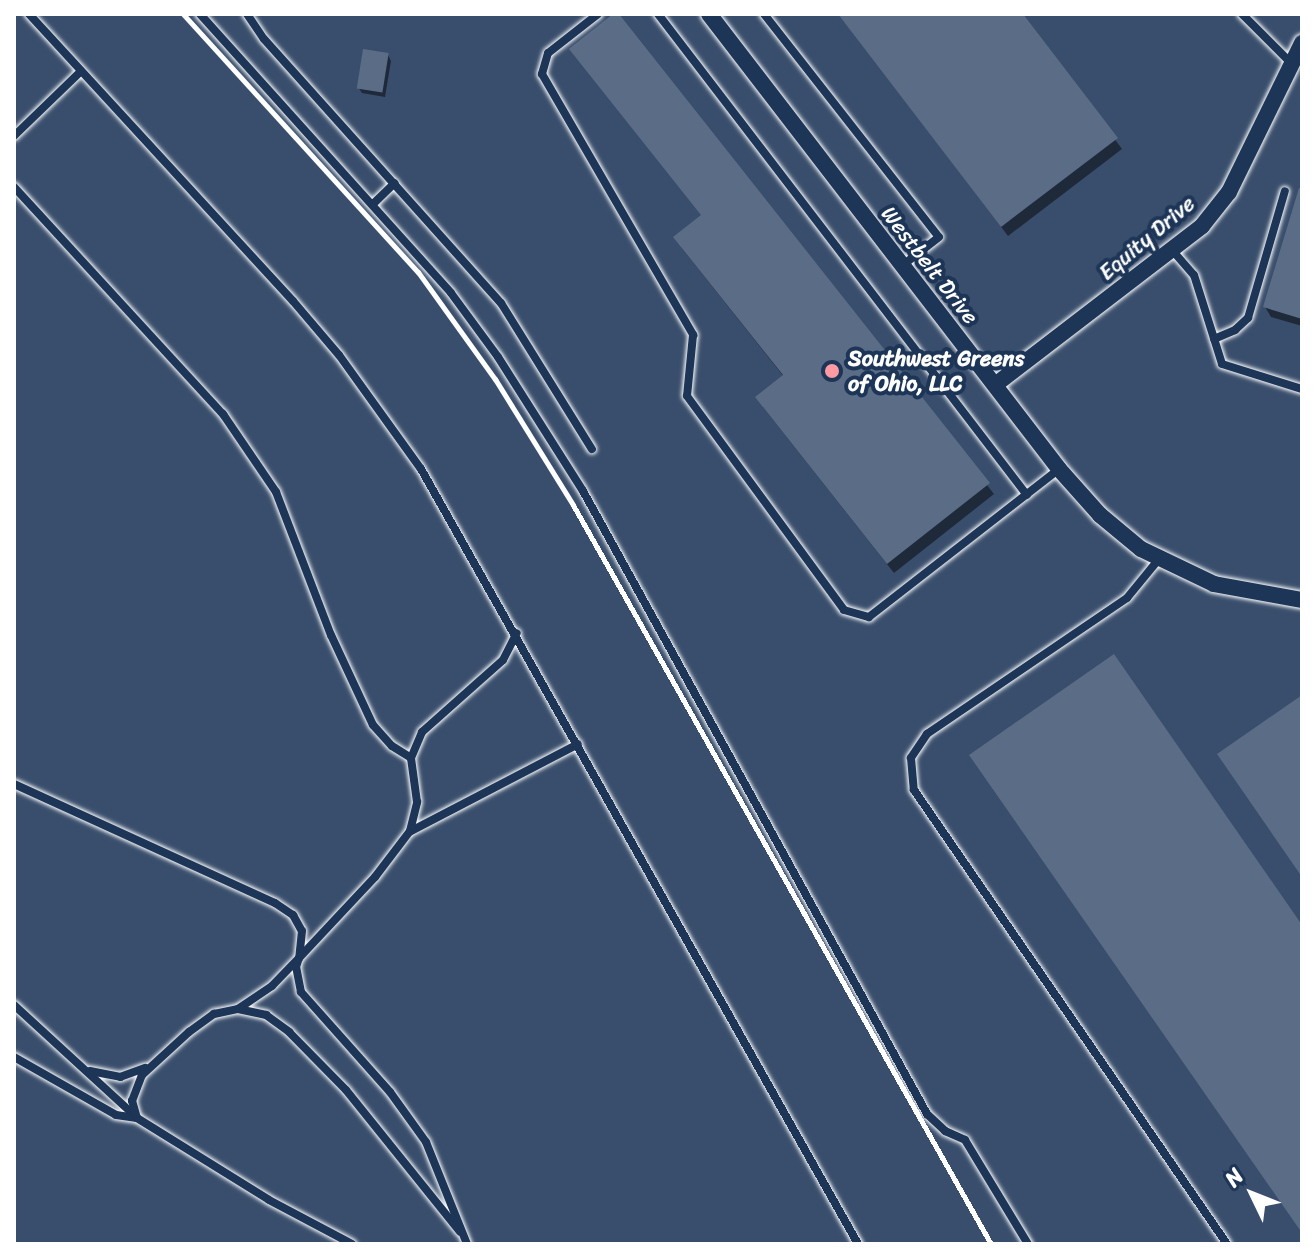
<!DOCTYPE html>
<html>
<head>
<meta charset="utf-8">
<style>
  body { margin:0 }
  #map { position:relative; width:1316px; height:1258px; overflow:hidden; background:#2a4161; font-family:Sriracha,sans-serif }
  div>[style] { position:absolute }
  .built>* { inset:0; background:#394e6c; transform-origin:0 0 }
  .shadow>* { inset:0; background:#0007 }
  .building>* { inset:0; background:#5b6c86; transform-origin:0 0 }
  .roads { filter:drop-shadow(0 0 2px #fff) drop-shadow(0 0 2px #fff) }
  .service>* { height:8px; margin:-4px; padding:0 4px; transform-origin:4px; border-radius:4px; background:#1d3557 }
  .minor>* { height:16px; margin:-8px; padding:0 8px; transform-origin:8px; border-radius:8px; background:#1d3557 }
  .rail>* { height:5px; margin:-2.5px; padding:0 2.5px; transform-origin:2.5px; border-radius:2.5px; background:#fff }
  .dots>* { width:22px; height:22px; translate:-50% -50%; box-sizing:border-box; border:4px solid #1d3557; border-radius:50% }
  span { translate:-50% -50%; white-space:nowrap; text-align:center; line-height:1.15; -webkit-text-stroke:8px #1d3557; paint-order:stroke }
  .street-label { font-size:22px; color:#fff }
  .poi-label { font-size:22px; color:#fff; font-weight:700 }
  .left { translate:0 -50%; text-align:left }
  .frame { position:absolute; inset:0; border:16px solid #fff; pointer-events:none }
  .north { position:absolute; left:1212px; top:1154px; width:80px; height:80px; -webkit-text-stroke:6px #1d3557; paint-order:stroke; rotate:313deg; font-size:22px; font-weight:700; line-height:32px; text-align:center; color:#fff }
  .north::after { content:''; display:block; margin:auto; width:28px; height:36px; background:#fff; clip-path:polygon(50% 0,100% 100%,50% 72%,0 100%) }
</style>
</head>
<body>
<div id="map">
  <div class="built">
    <i style="left:14px;top:14px;width:1288px;height:1230px"></i>
  </div>
  <div class="shadow">
    <i style="clip-path:polygon(616px 14px,994px 494px,894px 573px,763px 407px,784px 377px,681px 247px,702px 216px)"></i>
    <i style="clip-path:polygon(839px 14px,1021px 14px,1122px 149px,1008px 236px)"></i>
    <i style="clip-path:polygon(388px 55px,391px 61px,385px 97px,362px 93px,358px 87px)"></i>
    <i style="clip-path:polygon(1302px 185px,1302px 326px,1271px 317px,1265px 307px)"></i>
  </div>
  <div class="building">
    <i style="clip-path:polygon(613px 14px,619px 14px,990px 483px,887px 564px,755px 397px,783px 375px,673px 237px,701px 215px,569px 49px)"></i>
    <i style="clip-path:polygon(838px 14px,1023px 14px,1118px 138px,1001px 227px)"></i>
    <i style="left:363px;top:49px;width:26px;height:40px;rotate:9deg"></i>
    <i style="clip-path:polygon(1299px 188px,1302px 189px,1302px 319px,1263px 307px)"></i>
    <i style="clip-path:polygon(1114px 654px,1302px 925px,1302px 1233px,969px 755px)"></i>
    <i style="clip-path:polygon(1302px 695px,1302px 877px,1217px 754px)"></i>
  </div>
  <div class="roads">
    <div class="service">
      <i style="left:29px;top:14px;width:390px;rotate:47.4deg"></i>
      <i style="left:293px;top:301px;width:71px;rotate:49.6deg"></i>
      <i style="left:339px;top:355px;width:140px;rotate:54.3deg"></i>
      <i style="left:421px;top:469px;width:890px;rotate:60.58deg"></i>
      <i style="left:200px;top:14px;width:375px;rotate:48deg"></i>
      <i style="left:451px;top:293px;width:79px;rotate:53.7deg"></i>
      <i style="left:498px;top:357px;width:159px;rotate:57.6deg"></i>
      <i style="left:583px;top:491px;width:712px;rotate:61.09deg"></i>
      <i style="left:927px;top:1114px;width:25px;rotate:43deg"></i>
      <i style="left:945px;top:1131px;width:22px;rotate:24deg"></i>
      <i style="left:965px;top:1140px;width:122px;rotate:58.8deg"></i>
      <i style="left:247px;top:14px;width:30px;rotate:56deg"></i>
      <i style="left:264px;top:39px;width:355px;rotate:48.1deg"></i>
      <i style="left:501px;top:303px;width:172px;rotate:58.1deg"></i>
      <i style="left:598px;top:14px;width:63px;rotate:142deg"></i>
      <i style="left:548px;top:53px;width:22px;rotate:106deg"></i>
      <i style="left:542px;top:74px;width:302px;rotate:59.9deg"></i>
      <i style="left:693px;top:335px;width:61px;rotate:95.6deg"></i>
      <i style="left:687px;top:396px;width:265px;rotate:53.7deg"></i>
      <i style="left:844px;top:610px;width:26px;rotate:16deg"></i>
      <i style="left:869px;top:617px;width:241px;rotate:-37.9deg"></i>
      <i style="left:658px;top:14px;width:606px;rotate:52.51deg"></i>
      <i style="left:764px;top:14px;width:283px;rotate:51.9deg"></i>
      <i style="left:939px;top:237px;width:46px;rotate:142.1deg"></i>
      <i style="left:1242px;top:14px;width:69px;rotate:45deg"></i>
      <i style="left:14px;top:136px;width:93px;rotate:-44.1deg"></i>
      <i style="left:14px;top:187px;width:309px;rotate:47.4deg"></i>
      <i style="left:223px;top:414px;width:94px;rotate:55.8deg"></i>
      <i style="left:276px;top:492px;width:153px;rotate:69deg"></i>
      <i style="left:331px;top:635px;width:99px;rotate:65deg"></i>
      <i style="left:373px;top:725px;width:28px;rotate:48deg"></i>
      <i style="left:392px;top:746px;width:22px;rotate:32deg"></i>
      <i style="left:373px;top:204px;width:30px;rotate:-44deg"></i>
      <i style="left:1172px;top:250px;width:33px;rotate:49deg"></i>
      <i style="left:1194px;top:275px;width:93px;rotate:72.5deg"></i>
      <i style="left:1222px;top:364px;width:84px;rotate:17.4deg"></i>
      <i style="left:1214px;top:339px;width:23px;rotate:-23deg"></i>
      <i style="left:1235px;top:330px;width:18px;rotate:-43deg"></i>
      <i style="left:1248px;top:318px;width:132px;rotate:-73.8deg"></i>
      <i style="left:1159px;top:559px;width:50px;rotate:129.4deg"></i>
      <i style="left:1127px;top:598px;width:242px;rotate:145.8deg"></i>
      <i style="left:927px;top:734px;width:29px;rotate:124deg"></i>
      <i style="left:911px;top:758px;width:32px;rotate:85deg"></i>
      <i style="left:914px;top:790px;width:551px;rotate:55.42deg"></i>
      <i style="left:14px;top:784px;width:287px;rotate:24.5deg"></i>
      <i style="left:275px;top:903px;width:22px;rotate:34deg"></i>
      <i style="left:293px;top:915px;width:18px;rotate:61deg"></i>
      <i style="left:302px;top:931px;width:27px;rotate:96deg"></i>
      <i style="left:299px;top:958px;width:39px;rotate:134deg"></i>
      <i style="left:272px;top:986px;width:40px;rotate:146deg"></i>
      <i style="left:411px;top:831px;width:188px;rotate:-27.5deg"></i>
      <i style="left:14px;top:1005px;width:163px;rotate:42.5deg"></i>
      <i style="left:14px;top:1057px;width:117px;rotate:29.6deg"></i>
      <i style="left:116px;top:1115px;width:21px;rotate:8deg"></i>
      <i style="left:137px;top:1118px;width:155px;rotate:31.8deg"></i>
      <i style="left:269px;top:1200px;width:94px;rotate:27.9deg"></i>
      <i style="left:90px;top:1071px;width:31px;rotate:11deg"></i>
      <i style="left:120px;top:1077px;width:27px;rotate:-20deg"></i>
      <i style="left:137px;top:1118px;width:18px;rotate:-106deg"></i>
      <i style="left:132px;top:1101px;width:28px;rotate:-69deg"></i>
      <i style="left:142px;top:1075px;width:64px;rotate:-42.5deg"></i>
      <i style="left:189px;top:1032px;width:31px;rotate:-36deg"></i>
      <i style="left:214px;top:1014px;width:25px;rotate:-12deg"></i>
      <i style="left:238px;top:1009px;width:29px;rotate:12deg"></i>
      <i style="left:266px;top:1015px;width:29px;rotate:36deg"></i>
      <i style="left:289px;top:1032px;width:81px;rotate:45.5deg"></i>
      <i style="left:346px;top:1090px;width:182px;rotate:51.2deg"></i>
      <i style="left:467px;top:1244px;width:110px;rotate:-111.9deg"></i>
      <i style="left:426px;top:1142px;width:62px;rotate:-125.8deg"></i>
      <i style="left:390px;top:1092px;width:134px;rotate:-131.7deg"></i>
      <i style="left:301px;top:992px;width:25px;rotate:-101deg"></i>
      <i style="left:296px;top:967px;width:9px;rotate:-72deg"></i>
      <i style="left:299px;top:958px;width:111px;rotate:-46.8deg"></i>
      <i style="left:375px;top:877px;width:58px;rotate:-52.7deg"></i>
      <i style="left:410px;top:831px;width:30px;rotate:-76deg"></i>
      <i style="left:417px;top:802px;width:44px;rotate:-97.8deg"></i>
      <i style="left:411px;top:758px;width:28px;rotate:-67deg"></i>
      <i style="left:422px;top:732px;width:108px;rotate:-41.6deg"></i>
      <i style="left:503px;top:660px;width:30px;rotate:-63deg"></i>
    </div>
    <div class="minor">
      <i style="left:709px;top:14px;width:574px;rotate:52.43deg"></i>
      <i style="left:1059px;top:469px;width:62px;rotate:48.3deg"></i>
      <i style="left:1100px;top:515px;width:53px;rotate:39.7deg"></i>
      <i style="left:1141px;top:549px;width:81px;rotate:25.6deg"></i>
      <i style="left:1214px;top:584px;width:89px;rotate:10.3deg"></i>
      <i style="left:995px;top:385px;width:261px;rotate:-37.5deg"></i>
      <i style="left:1202px;top:226px;width:43px;rotate:-51.5deg"></i>
      <i style="left:1229px;top:192px;width:166px;rotate:-63.9deg"></i>
    </div>
  </div>
  <div class="rail">
    <i style="left:183px;top:14px;width:349px;rotate:47.7deg"></i>
    <i style="left:418px;top:272px;width:132px;rotate:54.3deg"></i>
    <i style="left:495px;top:379px;width:148px;rotate:58.2deg"></i>
    <i style="left:573px;top:505px;width:849px;rotate:60.51deg"></i>
  </div>
  <div class="dots">
    <i style="left:832px;top:371px;background:#ff9aa2"></i>
  </div>
  <div class="street-label">
    <span style="left:1147px;top:238px;rotate:-40deg">Equity Drive</span>
    <span style="left:930px;top:265px;rotate:52deg">Westbelt Drive</span>
  </div>
  <div class="poi-label">
    <span class="left" style="left:848px;top:371px">Southwest Greens<br>of Ohio, LLC</span>
  </div>
  <div class="frame"></div>
  <div class="north">N</div>
</div>
</body>
</html>
